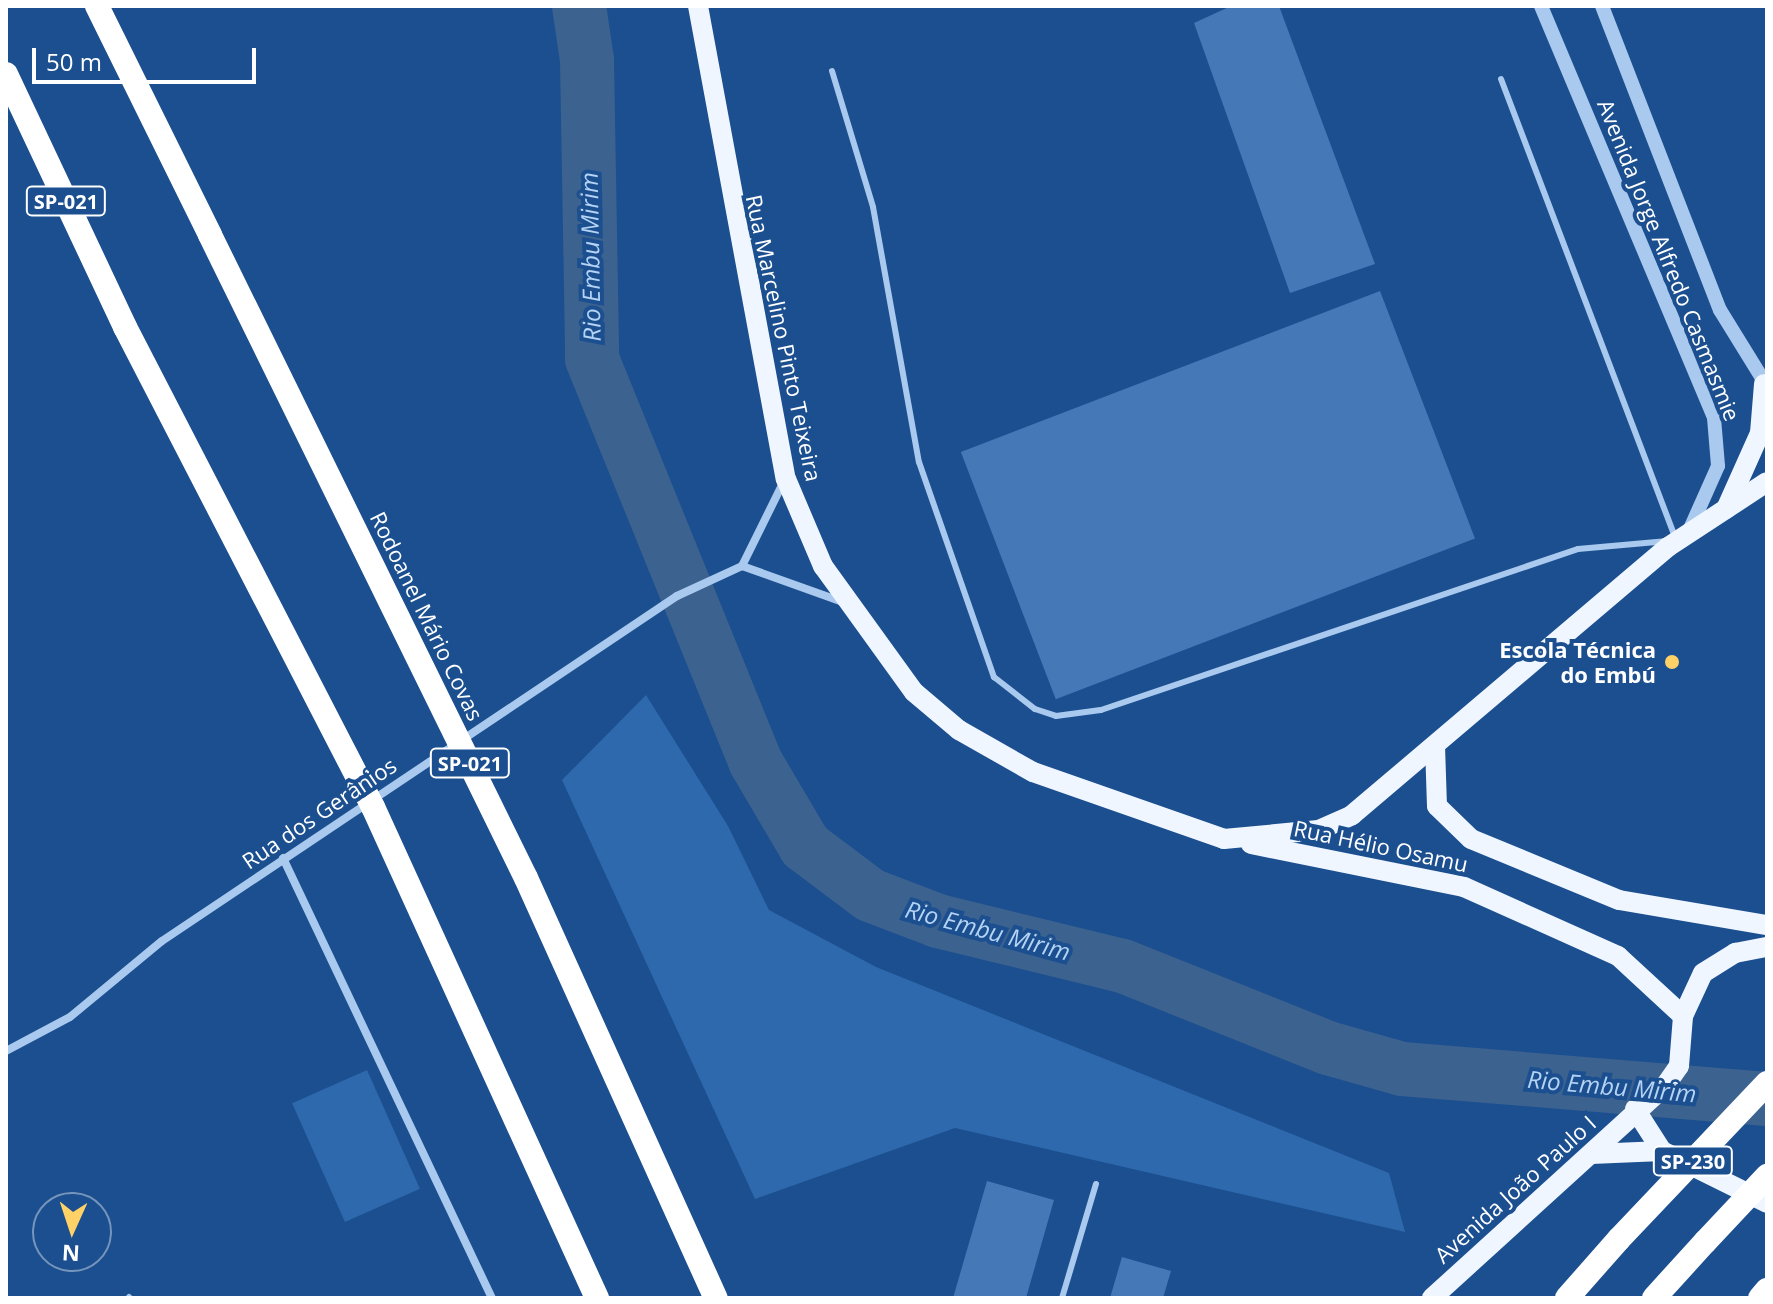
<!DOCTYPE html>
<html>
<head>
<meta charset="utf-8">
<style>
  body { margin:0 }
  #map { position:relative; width:1773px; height:1304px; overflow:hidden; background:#1b4f8f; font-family:"Open Sans",sans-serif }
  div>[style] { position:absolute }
  .green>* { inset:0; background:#2e69ad; transform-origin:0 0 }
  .river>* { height:54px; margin:-27px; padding:0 27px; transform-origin:27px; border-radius:27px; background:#3c6290 }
  .building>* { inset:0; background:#4478b7; transform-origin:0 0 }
  .service>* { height:6px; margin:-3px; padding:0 3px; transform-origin:3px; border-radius:3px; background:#a9c9ee }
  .minor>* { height:8px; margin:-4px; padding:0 4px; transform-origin:4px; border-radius:4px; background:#a9c9ee }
  .tertiary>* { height:14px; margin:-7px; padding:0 7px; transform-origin:7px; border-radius:7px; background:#a9c9ee }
  .primary>* { height:20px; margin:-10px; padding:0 10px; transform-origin:10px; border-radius:10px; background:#f0f6ff }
  .motorway>* { height:24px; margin:-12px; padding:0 12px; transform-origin:12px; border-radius:12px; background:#fff }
  .motorway-bridge>* { height:24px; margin:-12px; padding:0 12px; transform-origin:12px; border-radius:12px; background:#fff }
  .dots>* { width:22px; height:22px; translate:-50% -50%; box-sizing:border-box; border:4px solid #1b4f8f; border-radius:50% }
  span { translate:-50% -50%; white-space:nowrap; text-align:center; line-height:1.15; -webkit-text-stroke:8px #1b4f8f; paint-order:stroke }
  .shield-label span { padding:2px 6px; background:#1b4f8f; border:2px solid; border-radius:6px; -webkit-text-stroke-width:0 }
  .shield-label { font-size:20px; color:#fff; font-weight:700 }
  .street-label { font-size:22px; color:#fff }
  .poi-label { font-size:22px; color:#fff; font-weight:700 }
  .right { translate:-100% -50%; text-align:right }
  .water-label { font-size:24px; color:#b5d3f5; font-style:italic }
  .frame { position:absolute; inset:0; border:8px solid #fff; pointer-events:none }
  .north { position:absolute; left:32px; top:1192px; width:80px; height:80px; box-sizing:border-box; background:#1b4f8f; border:2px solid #7695bc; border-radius:50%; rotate:183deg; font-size:22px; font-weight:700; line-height:32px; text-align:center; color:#fff }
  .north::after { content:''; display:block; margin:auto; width:28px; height:36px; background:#ffd166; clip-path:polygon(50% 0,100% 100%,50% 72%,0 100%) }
  .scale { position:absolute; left:32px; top:48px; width:224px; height:36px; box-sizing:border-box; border:4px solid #fff; border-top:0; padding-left:10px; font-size:24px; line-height:28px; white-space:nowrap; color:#fff; -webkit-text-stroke:6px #1b4f8f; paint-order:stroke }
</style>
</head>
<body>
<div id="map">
  <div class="green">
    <i style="clip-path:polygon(646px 695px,728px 826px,769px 910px,876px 967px,1389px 1173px,1405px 1232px,955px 1128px,755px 1199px,562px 780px)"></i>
    <i style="left:367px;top:1070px;width:130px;height:82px;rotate:66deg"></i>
  </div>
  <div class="river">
    <i style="left:579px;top:6px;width:55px;rotate:81.6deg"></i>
    <i style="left:587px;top:60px;width:299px;rotate:89deg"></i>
    <i style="left:592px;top:359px;width:434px;rotate:67.9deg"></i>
    <i style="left:755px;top:761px;width:99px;rotate:59.5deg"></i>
    <i style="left:805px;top:846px;width:81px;rotate:37deg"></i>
    <i style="left:870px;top:895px;width:73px;rotate:20.9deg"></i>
    <i style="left:938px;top:921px;width:190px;rotate:13.7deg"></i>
    <i style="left:1123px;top:966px;width:221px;rotate:21.8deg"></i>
    <i style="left:1328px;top:1048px;width:77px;rotate:15.8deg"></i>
    <i style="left:1402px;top:1069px;width:366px;rotate:4.7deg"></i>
  </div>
  <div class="building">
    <i style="clip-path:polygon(1231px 6px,1279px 6px,1375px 264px,1290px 293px,1194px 23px)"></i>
    <i style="left:1380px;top:291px;width:265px;height:449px;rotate:69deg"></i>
    <i style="clip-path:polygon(987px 1181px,1054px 1200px,1026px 1298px,953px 1298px)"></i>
    <i style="clip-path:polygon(1122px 1257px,1171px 1271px,1163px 1298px,1110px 1298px)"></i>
  </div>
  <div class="service">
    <i style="left:832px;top:71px;width:142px;rotate:73.2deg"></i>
    <i style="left:873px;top:207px;width:259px;rotate:79.8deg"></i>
    <i style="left:919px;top:462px;width:228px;rotate:70.8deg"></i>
    <i style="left:994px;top:677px;width:52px;rotate:38deg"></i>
    <i style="left:1035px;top:709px;width:22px;rotate:18deg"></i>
    <i style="left:1056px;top:716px;width:45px;rotate:-7.6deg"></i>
    <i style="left:1101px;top:710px;width:503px;rotate:-18.65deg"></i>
    <i style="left:1578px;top:549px;width:90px;rotate:-5.1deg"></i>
    <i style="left:1501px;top:79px;width:492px;rotate:69.2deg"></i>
    <i style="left:129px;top:1297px;width:1px;rotate:45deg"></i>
    <i style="left:1062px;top:1298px;width:119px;rotate:-73.4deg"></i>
  </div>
  <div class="minor">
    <i style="left:742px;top:566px;width:95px;rotate:-63.7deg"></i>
    <i style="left:283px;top:858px;width:487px;rotate:64.6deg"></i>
    <i style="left:6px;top:1051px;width:72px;rotate:-28deg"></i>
    <i style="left:70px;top:1017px;width:119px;rotate:-39.6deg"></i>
    <i style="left:162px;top:941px;width:620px;rotate:-33.82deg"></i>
    <i style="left:677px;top:596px;width:72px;rotate:-24.8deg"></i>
    <i style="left:742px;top:566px;width:107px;rotate:19.6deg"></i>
  </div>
  <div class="tertiary">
    <i style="left:1541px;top:6px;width:447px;rotate:67.2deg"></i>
    <i style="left:1714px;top:418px;width:48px;rotate:85.2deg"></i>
    <i style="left:1718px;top:466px;width:71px;rotate:114deg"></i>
    <i style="left:1602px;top:6px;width:326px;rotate:68.8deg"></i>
    <i style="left:1720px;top:310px;width:89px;rotate:58.3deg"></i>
  </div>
  <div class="primary">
    <i style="left:698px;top:6px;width:481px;rotate:79.5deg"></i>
    <i style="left:786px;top:479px;width:95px;rotate:67deg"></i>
    <i style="left:823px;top:566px;width:155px;rotate:54.2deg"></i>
    <i style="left:914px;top:692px;width:59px;rotate:40.2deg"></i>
    <i style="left:959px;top:730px;width:85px;rotate:29.6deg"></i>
    <i style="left:1033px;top:772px;width:202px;rotate:19.3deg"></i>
    <i style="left:1224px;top:839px;width:95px;rotate:-5.4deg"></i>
    <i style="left:1319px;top:830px;width:36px;rotate:-24deg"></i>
    <i style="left:1352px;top:815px;width:414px;rotate:-40.3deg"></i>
    <i style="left:1668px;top:547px;width:118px;rotate:-33.3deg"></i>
    <i style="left:1726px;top:509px;width:83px;rotate:-65.9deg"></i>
    <i style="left:1760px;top:433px;width:49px;rotate:-85.3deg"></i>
    <i style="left:1435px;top:746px;width:60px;rotate:88.1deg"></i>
    <i style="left:1437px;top:806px;width:47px;rotate:44.1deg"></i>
    <i style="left:1471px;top:839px;width:160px;rotate:22.4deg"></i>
    <i style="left:1619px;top:900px;width:150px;rotate:9.6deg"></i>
    <i style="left:1251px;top:844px;width:217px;rotate:11.4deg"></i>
    <i style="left:1464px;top:887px;width:169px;rotate:24.1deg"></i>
    <i style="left:1618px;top:956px;width:88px;rotate:42.7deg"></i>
    <i style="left:1635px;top:1109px;width:50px;rotate:57.3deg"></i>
    <i style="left:1591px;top:1154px;width:71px;rotate:-2.4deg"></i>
    <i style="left:1662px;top:1151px;width:117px;rotate:26.3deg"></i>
    <i style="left:1432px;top:1298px;width:315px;rotate:-42.3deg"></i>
    <i style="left:1665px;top:1086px;width:24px;rotate:-55deg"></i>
    <i style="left:1679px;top:1066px;width:50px;rotate:-85.4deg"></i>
    <i style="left:1683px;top:1016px;width:47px;rotate:-65.1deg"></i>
    <i style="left:1703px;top:973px;width:38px;rotate:-32deg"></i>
    <i style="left:1735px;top:953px;width:33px;rotate:-11deg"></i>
  </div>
  <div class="motorway">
    <i style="left:97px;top:6px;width:255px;rotate:63.7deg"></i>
    <i style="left:6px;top:74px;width:280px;rotate:64.8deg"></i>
    <i style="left:1567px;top:1298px;width:79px;rotate:-48.6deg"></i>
    <i style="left:1654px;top:1298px;width:76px;rotate:-47.7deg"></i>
    <i style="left:1760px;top:1298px;width:11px;rotate:-49deg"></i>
  </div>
  <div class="motorway-bridge">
    <i style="left:210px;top:235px;width:716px;rotate:63.83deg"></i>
    <i style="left:526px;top:878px;width:461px;rotate:65.7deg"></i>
    <i style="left:125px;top:327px;width:540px;rotate:62.68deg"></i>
    <i style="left:373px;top:807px;width:540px;rotate:65.48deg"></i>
    <i style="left:1619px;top:1239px;width:215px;rotate:-46.5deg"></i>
    <i style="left:1705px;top:1242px;width:91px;rotate:-46.8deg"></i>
  </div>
  <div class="dots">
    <i style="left:1672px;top:662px;background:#ffd166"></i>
  </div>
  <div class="shield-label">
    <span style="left:66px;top:201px">SP-021</span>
    <span style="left:470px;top:763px">SP-021</span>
    <span style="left:1693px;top:1161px">SP-230</span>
  </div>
  <div class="street-label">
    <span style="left:1669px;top:260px;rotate:68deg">Avenida Jorge Alfredo Casmasmie</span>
    <span style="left:784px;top:338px;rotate:78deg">Rua Marcelino Pinto Teixeira</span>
    <span style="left:427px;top:616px;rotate:64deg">Rodoanel Mário Covas</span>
    <span style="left:319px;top:813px;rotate:-34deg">Rua dos Gerânios</span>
    <span style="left:1381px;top:846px;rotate:12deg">Rua Hélio Osamu</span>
    <span style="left:1515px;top:1189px;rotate:-42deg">Avenida João Paulo I</span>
  </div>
  <div class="poi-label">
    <span class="right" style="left:1656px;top:662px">Escola Técnica<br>do Embú</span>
  </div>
  <div class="water-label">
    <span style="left:590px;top:257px;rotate:-91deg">Rio Embu Mirim</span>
    <span style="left:988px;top:930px;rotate:15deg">Rio Embu Mirim</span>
    <span style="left:1612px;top:1086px;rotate:5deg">Rio Embu Mirim</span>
  </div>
  <div class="frame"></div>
  <div class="north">N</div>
  <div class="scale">50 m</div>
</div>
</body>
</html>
